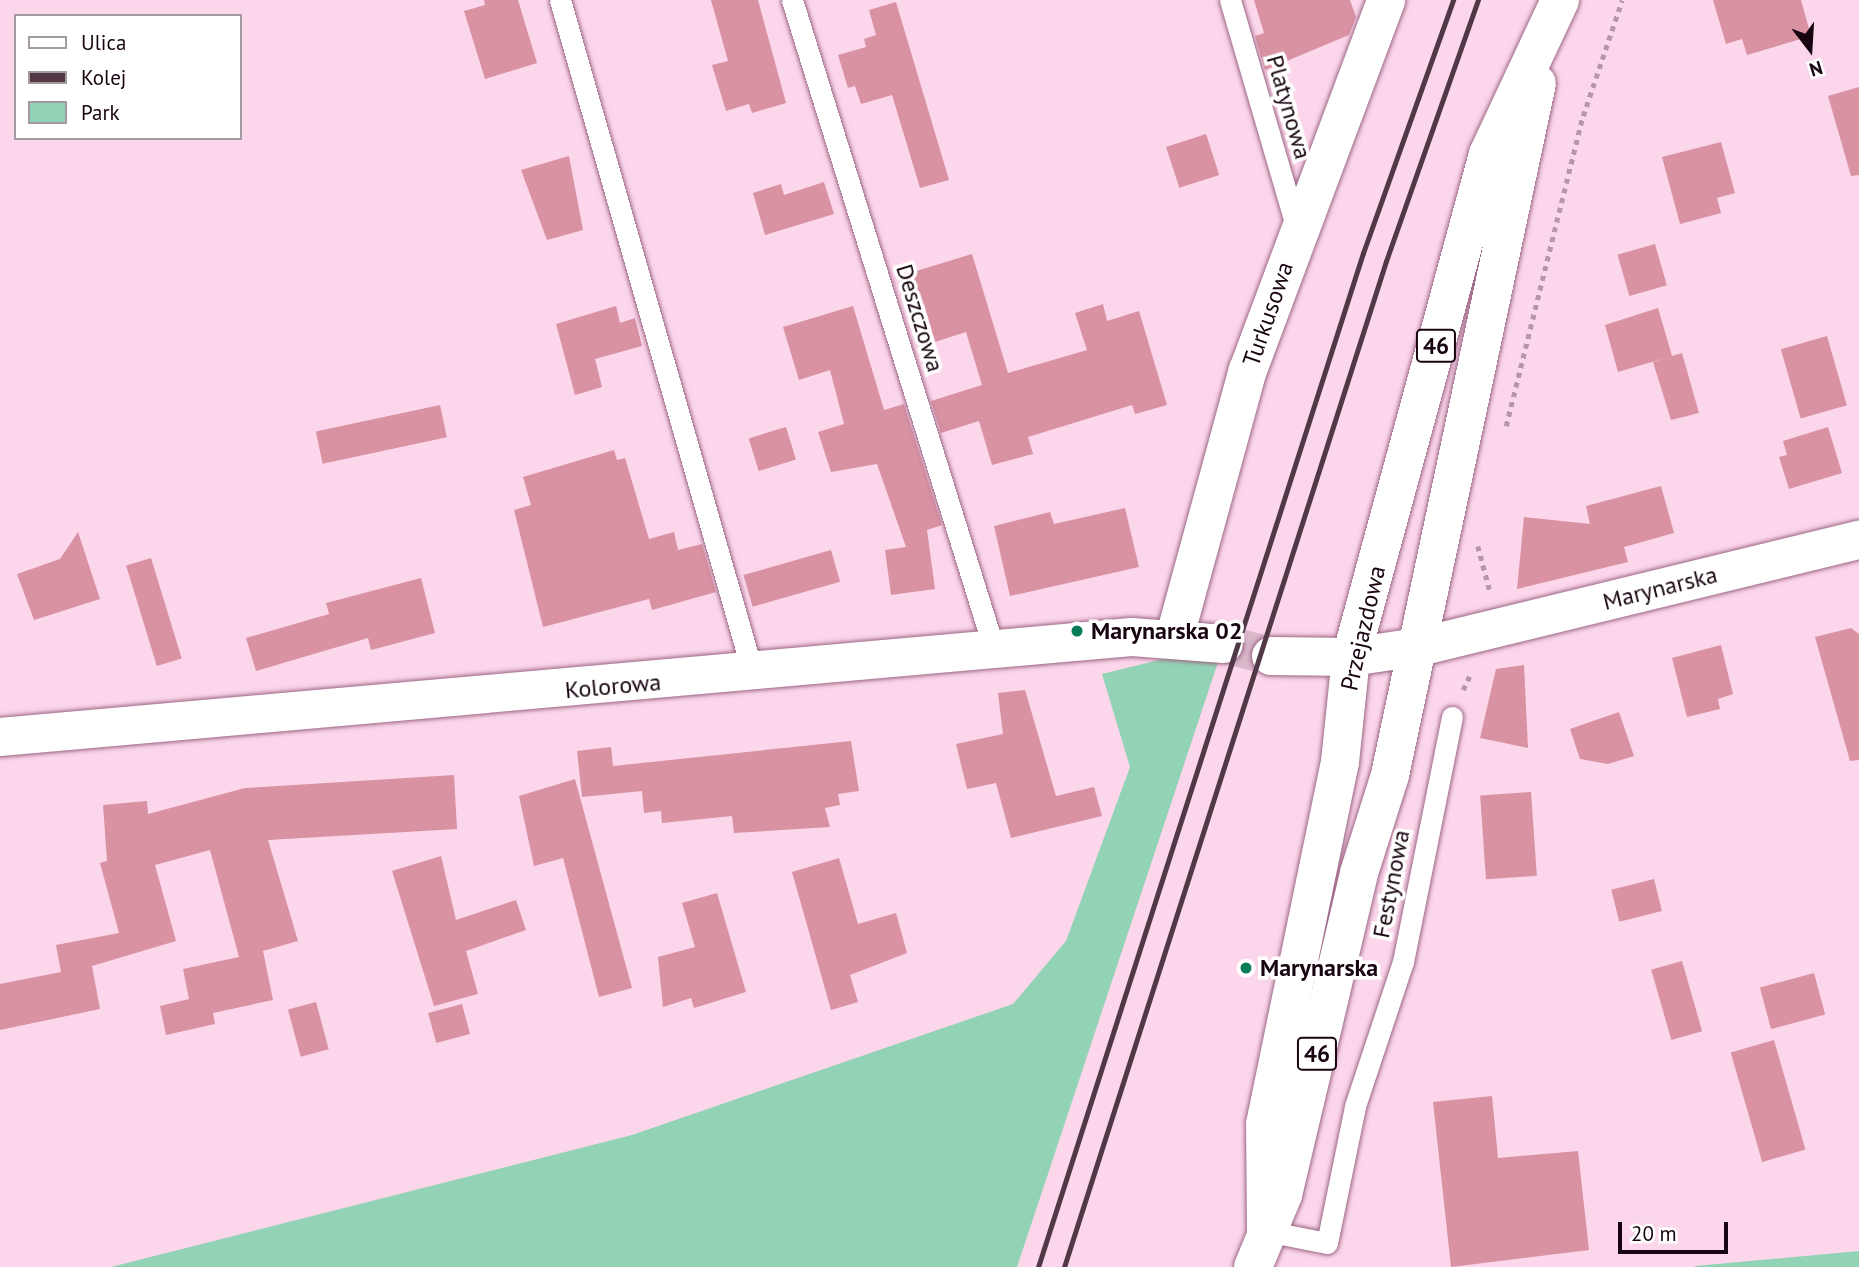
<!DOCTYPE html>
<html>
<head>
<meta charset="utf-8">
<style>
  body { margin:0 }
  #map { position:relative; width:1859px; height:1267px; overflow:hidden; background:#fcd6ea; font-family:"PT Sans",sans-serif }
  div>[style] { position:absolute }
  .green>* { inset:0; background:#92d2b5 }
  .building>* { inset:0; background:#d892a2; transform-origin:0 0 }
  .tertiary-tunnel>* { height:38px; margin-top:-19px; transform-origin:0; background:repeating-linear-gradient(90deg,#dab7c9 0 38px,transparent 0 57px) }
  .path>* { height:4.5px; margin-top:-2.25px; transform-origin:0; background:repeating-linear-gradient(90deg,#b696a7 0 5px,transparent 0 10px) }
  .roads { filter:drop-shadow(0 0 2px #9c6685) drop-shadow(0 0 2px #9c6685) }
  .service>* { height:21px; margin:-10.5px; padding:0 10.5px; transform-origin:10.5px; border-radius:10.5px; background:#fff }
  .minor>* { height:38px; margin:-19px; padding:0 19px; transform-origin:19px; border-radius:19px; background:#fff }
  .tertiary>* { height:38px; margin:-19px; padding:0 19px; transform-origin:19px; border-radius:19px; background:#fff }
  .primary>* { height:38px; margin:-19px; padding:0 19px; transform-origin:19px; border-radius:19px; background:#fff }
  .rail>* { height:5px; margin:-2.5px; padding:0 2.5px; transform-origin:2.5px; border-radius:2.5px; background:#503846 }
  .dots>* { width:19px; height:19px; translate:-50% -50%; box-sizing:border-box; border:4px solid #fff; border-radius:50% }
  span { translate:-50% -50%; white-space:nowrap; text-align:center; line-height:1.15; -webkit-text-stroke:7px #fff; paint-order:stroke }
  .shield-label span { padding:2px 5px; background:#fff; border:2px solid; border-radius:5px; -webkit-text-stroke-width:0 }
  .shield-label { font-size:23px; color:#180511; font-weight:700 }
  .street-label { font-size:24px; color:#180511 }
  .poi-label { font-size:24px; color:#180511; font-weight:700 }
  .left { translate:0 -50%; text-align:left }
  .legend { position:absolute; left:14px; top:14px; width:228px; height:126px; box-sizing:border-box; background:#fff; border:2px solid #a39ba0; margin:0; padding:9px 12px; list-style:none; font-size:21px; color:#180511 }
  .legend li { display:flex; align-items:center; gap:14px; height:35px }
  .legend b { width:35px; border:2px solid #a39ba0 }
  .north { position:absolute; left:1775px; top:14px; width:70px; height:70px; -webkit-text-stroke:5px #fff; paint-order:stroke; rotate:163deg; font-size:19px; font-weight:700; line-height:28px; text-align:center; color:#180511 }
  .north::after { content:''; display:block; margin:auto; width:24px; height:32px; background:#180511; clip-path:polygon(50% 0,100% 100%,50% 72%,0 100%) }
  .scale { position:absolute; left:1618px; top:1222px; width:110px; height:32px; box-sizing:border-box; border:4px solid #180511; border-top:0; padding-left:9px; font-size:21px; line-height:24px; white-space:nowrap; color:#180511; -webkit-text-stroke:5px #fff; paint-order:stroke }
</style>
</head>
<body>
<div id="map">
  <div class="green">
    <i style="clip-path:polygon(1224px 644px,1017px 1267px,111px 1267px,632px 1135px,1013px 1004px,1066px 941px,1130px 767px,1102px 674px)"></i>
    <i style="clip-path:polygon(1859px 1251px,1859px 1267px,1695px 1267px,1695px 1266px)"></i>
  </div>
  <div class="building">
    <i style="clip-path:polygon(484px 0,518px 0,537px 63px,485px 79px,464px 11px,485px 5px)"></i>
    <i style="clip-path:polygon(711px 0,758px 0,786px 103px,752px 113px,749px 104px,726px 111px,712px 65px,728px 61px)"></i>
    <i style="clip-path:polygon(1254px 0,1350px 0,1356px 17px,1349px 35px,1265px 70px,1255px 36px,1264px 33px)"></i>
    <i style="clip-path:polygon(1713px 0,1801px 0,1811px 36px,1747px 55px,1742px 39px,1726px 44px)"></i>
    <i style="clip-path:polygon(896px 2px,949px 180px,920px 188px,892px 95px,861px 104px,855px 86px,848px 88px,838px 55px,866px 47px,864px 39px,876px 35px,869px 10px)"></i>
    <i style="clip-path:polygon(1859px 87px,1859px 175px,1851px 176px,1828px 96px)"></i>
    <i style="left:1206px;top:134px;width:43px;height:42px;rotate:72deg"></i>
    <i style="clip-path:polygon(1721px 142px,1735px 193px,1717px 198px,1721px 213px,1680px 224px,1662px 157px)"></i>
    <i style="clip-path:polygon(569px 156px,583px 230px,547px 240px,521px 170px)"></i>
    <i style="clip-path:polygon(824px 182px,834px 214px,765px 235px,753px 193px,781px 184px,784px 195px)"></i>
    <i style="left:1655px;top:244px;width:43px;height:39px;rotate:74deg"></i>
    <i style="clip-path:polygon(972px 254px,1008px 373px,1087px 350px,1075px 313px,1103px 304px,1107px 321px,1139px 311px,1167px 405px,1135px 414px,1132px 405px,1028px 437px,1033px 454px,992px 465px,979px 421px,941px 433px,931px 401px,982px 385px,966px 332px,935px 342px,924px 304px,913px 308px,900px 276px)"></i>
    <i style="clip-path:polygon(616px 306px,620px 323px,635px 318px,642px 346px,595px 359px,602px 387px,575px 395px,556px 324px)"></i>
    <i style="clip-path:polygon(853px 306px,884px 410px,904px 404px,942px 525px,927px 530px,935px 589px,891px 595px,885px 550px,906px 547px,877px 464px,831px 472px,818px 432px,844px 424px,830px 370px,799px 380px,783px 327px)"></i>
    <i style="clip-path:polygon(1658px 308px,1672px 356px,1682px 353px,1699px 413px,1671px 420px,1653px 362px,1672px 356px,1618px 372px,1605px 325px)"></i>
    <i style="left:1827px;top:336px;width:72px;height:48px;rotate:74deg"></i>
    <i style="left:440px;top:405px;width:33px;height:127px;rotate:78deg"></i>
    <i style="left:786px;top:427px;width:34px;height:39px;rotate:73deg"></i>
    <i style="clip-path:polygon(1828px 427px,1842px 473px,1789px 489px,1779px 457px,1787px 455px,1783px 441px)"></i>
    <i style="clip-path:polygon(614px 450px,617px 460px,625px 458px,649px 539px,674px 532px,678px 550px,702px 544px,716px 592px,652px 610px,649px 599px,543px 627px,514px 510px,531px 505px,523px 477px)"></i>
    <i style="clip-path:polygon(1661px 486px,1674px 533px,1624px 547px,1628px 562px,1517px 589px,1524px 517px,1590px 524px,1586px 506px)"></i>
    <i style="clip-path:polygon(1125px 508px,1139px 567px,1010px 596px,994px 526px,1050px 512px,1054px 524px)"></i>
    <i style="clip-path:polygon(78px 532px,100px 599px,34px 620px,17px 574px,60px 559px)"></i>
    <i style="left:831px;top:550px;width:33px;height:91px;rotate:74deg"></i>
    <i style="left:151px;top:558px;width:105px;height:26px;rotate:73deg"></i>
    <i style="clip-path:polygon(421px 578px,435px 633px,371px 650px,368px 638px,256px 671px,246px 638px,329px 614px,326px 603px)"></i>
    <i style="clip-path:polygon(1851px 628px,1859px 634px,1859px 760px,1850px 761px,1815px 637px)"></i>
    <i style="clip-path:polygon(1721px 645px,1733px 694px,1718px 699px,1720px 709px,1687px 717px,1672px 658px)"></i>
    <i style="clip-path:polygon(1524px 665px,1528px 748px,1480px 738px,1496px 669px)"></i>
    <i style="clip-path:polygon(1025px 690px,1056px 796px,1094px 787px,1102px 816px,1011px 838px,996px 783px,967px 789px,956px 744px,1003px 734px,998px 693px)"></i>
    <i style="clip-path:polygon(1619px 712px,1634px 756px,1608px 764px,1580px 759px,1570px 729px)"></i>
    <i style="clip-path:polygon(851px 741px,859px 791px,838px 794px,840px 805px,825px 808px,830px 827px,734px 833px,732px 816px,662px 823px,661px 811px,644px 813px,642px 791px,582px 797px,577px 751px,611px 747px,613px 766px)"></i>
    <i style="clip-path:polygon(454px 775px,457px 829px,268px 840px,298px 941px,263px 951px,273px 1000px,213px 1013px,215px 1024px,166px 1035px,160px 1006px,189px 999px,183px 969px,239px 957px,210px 850px,155px 865px,176px 941px,92px 966px,100px 1009px,0 1030px,0 984px,61px 972px,56px 945px,119px 933px,100px 863px,107px 861px,103px 805px,147px 801px,148px 814px,245px 788px)"></i>
    <i style="clip-path:polygon(575px 779px,632px 988px,599px 997px,563px 858px,534px 866px,519px 796px)"></i>
    <i style="left:1531px;top:792px;width:84px;height:51px;rotate:86deg"></i>
    <i style="clip-path:polygon(441px 856px,456px 920px,516px 900px,526px 930px,466px 951px,478px 994px,434px 1006px,392px 871px)"></i>
    <i style="clip-path:polygon(839px 858px,858px 924px,896px 913px,907px 953px,850px 975px,858px 1002px,831px 1010px,792px 872px)"></i>
    <i style="left:1654px;top:879px;width:33px;height:44px;rotate:76deg"></i>
    <i style="clip-path:polygon(717px 893px,746px 992px,694px 1008px,691px 998px,663px 1007px,658px 957px,695px 947px,682px 903px)"></i>
    <i style="left:1682px;top:961px;width:73px;height:32px;rotate:74deg"></i>
    <i style="left:1814px;top:973px;width:43px;height:56px;rotate:75deg"></i>
    <i style="left:316px;top:1002px;width:49px;height:29px;rotate:75deg"></i>
    <i style="left:462px;top:1004px;width:31px;height:35px;rotate:75deg"></i>
    <i style="left:1774px;top:1040px;width:114px;height:45px;rotate:74deg"></i>
    <i style="clip-path:polygon(1492px 1096px,1498px 1158px,1578px 1151px,1589px 1250px,1451px 1267px,1433px 1102px)"></i>
  </div>
  <div class="tertiary-tunnel">
    <i style="left:1224px;top:644px;width:49px;rotate:14.3deg"></i>
  </div>
  <div class="path">
    <i style="left:1506px;top:426px;width:319px;rotate:-76.1deg"></i>
    <i style="left:1583px;top:116px;width:122px;rotate:-71.4deg"></i>
    <i style="left:1478px;top:546px;width:47px;rotate:75.1deg"></i>
    <i style="left:1463px;top:690px;width:19px;rotate:-65deg"></i>
  </div>
  <div class="roads">
    <div class="service">
      <i style="left:560px;top:0;width:701px;rotate:74.02deg"></i>
      <i style="left:792px;top:0;width:683px;rotate:72.71deg"></i>
      <i style="left:1230px;top:0;width:239px;rotate:73.7deg"></i>
      <i style="left:1266px;top:1231px;width:62px;rotate:11.1deg"></i>
      <i style="left:1327px;top:1243px;width:140px;rotate:-78.4deg"></i>
      <i style="left:1355px;top:1106px;width:152px;rotate:-71.6deg"></i>
      <i style="left:1403px;top:962px;width:250px;rotate:-78.7deg"></i>
    </div>
    <div class="minor">
      <i style="left:1175px;top:636px;width:276px;rotate:-74.7deg"></i>
      <i style="left:1248px;top:370px;width:395px;rotate:-69.5deg"></i>
      <i style="left:1419px;top:647px;width:453px;rotate:-13.7deg"></i>
    </div>
    <div class="tertiary">
      <i style="left:1271px;top:656px;width:80px;rotate:0.7deg"></i>
      <i style="left:1351px;top:657px;width:69px;rotate:-8.4deg"></i>
      <i style="left:0;top:737px;width:1136px;rotate:-5.05deg"></i>
      <i style="left:1132px;top:637px;width:92px;rotate:4.4deg"></i>
    </div>
    <div class="primary">
      <i style="left:1266px;top:1231px;width:107px;rotate:-90.5deg"></i>
      <i style="left:1265px;top:1124px;width:370px;rotate:-78.3deg"></i>
      <i style="left:1340px;top:762px;width:106px;rotate:-84deg"></i>
      <i style="left:1351px;top:657px;width:521px;rotate:-74.76deg"></i>
      <i style="left:1488px;top:154px;width:170px;rotate:-64.9deg"></i>
      <i style="left:1253px;top:1267px;width:78px;rotate:-67.4deg"></i>
      <i style="left:1283px;top:1195px;width:331px;rotate:-76.7deg"></i>
      <i style="left:1359px;top:873px;width:103px;rotate:-72.4deg"></i>
      <i style="left:1390px;top:775px;width:707px;rotate:-78.01deg"></i>
    </div>
  </div>
  <div class="rail">
    <i style="left:1038px;top:1267px;width:1065px;rotate:-72.23deg"></i>
    <i style="left:1363px;top:253px;width:269px;rotate:-70.4deg"></i>
    <i style="left:1064px;top:1267px;width:1056px;rotate:-72.25deg"></i>
    <i style="left:1386px;top:261px;width:277px;rotate:-70.6deg"></i>
  </div>
  <div class="dots">
    <i style="left:1077px;top:631px;background:#077c59"></i>
    <i style="left:1246px;top:968px;background:#077c59"></i>
  </div>
  <div class="shield-label">
    <span style="left:1436px;top:346px">46</span>
    <span style="left:1317px;top:1054px">46</span>
  </div>
  <div class="street-label">
    <span style="left:1289px;top:107px;rotate:74deg">Platynowa</span>
    <span style="left:1268px;top:314px;rotate:-71deg">Turkusowa</span>
    <span style="left:920px;top:318px;rotate:73deg">Deszczowa</span>
    <span style="left:1660px;top:588px;rotate:-14deg">Marynarska</span>
    <span style="left:1363px;top:628px;rotate:-77deg">Przejazdowa</span>
    <span style="left:613px;top:686px;rotate:-5deg">Kolorowa</span>
    <span style="left:1391px;top:884px;rotate:-79deg">Festynowa</span>
  </div>
  <div class="poi-label">
    <span class="left" style="left:1091px;top:631px">Marynarska 02</span>
    <span class="left" style="left:1260px;top:968px">Marynarska</span>
  </div>
  <ul class="legend">
  <li><b style="height:9px;background:#fff"></b>Ulica</li>
  <li><b style="height:9px;background:#503846"></b>Kolej</li>
  <li><b style="height:19px;background:#92d2b5"></b>Park</li>
  </ul>
  <div class="north">N</div>
  <div class="scale">20 m</div>
</div>
</body>
</html>
